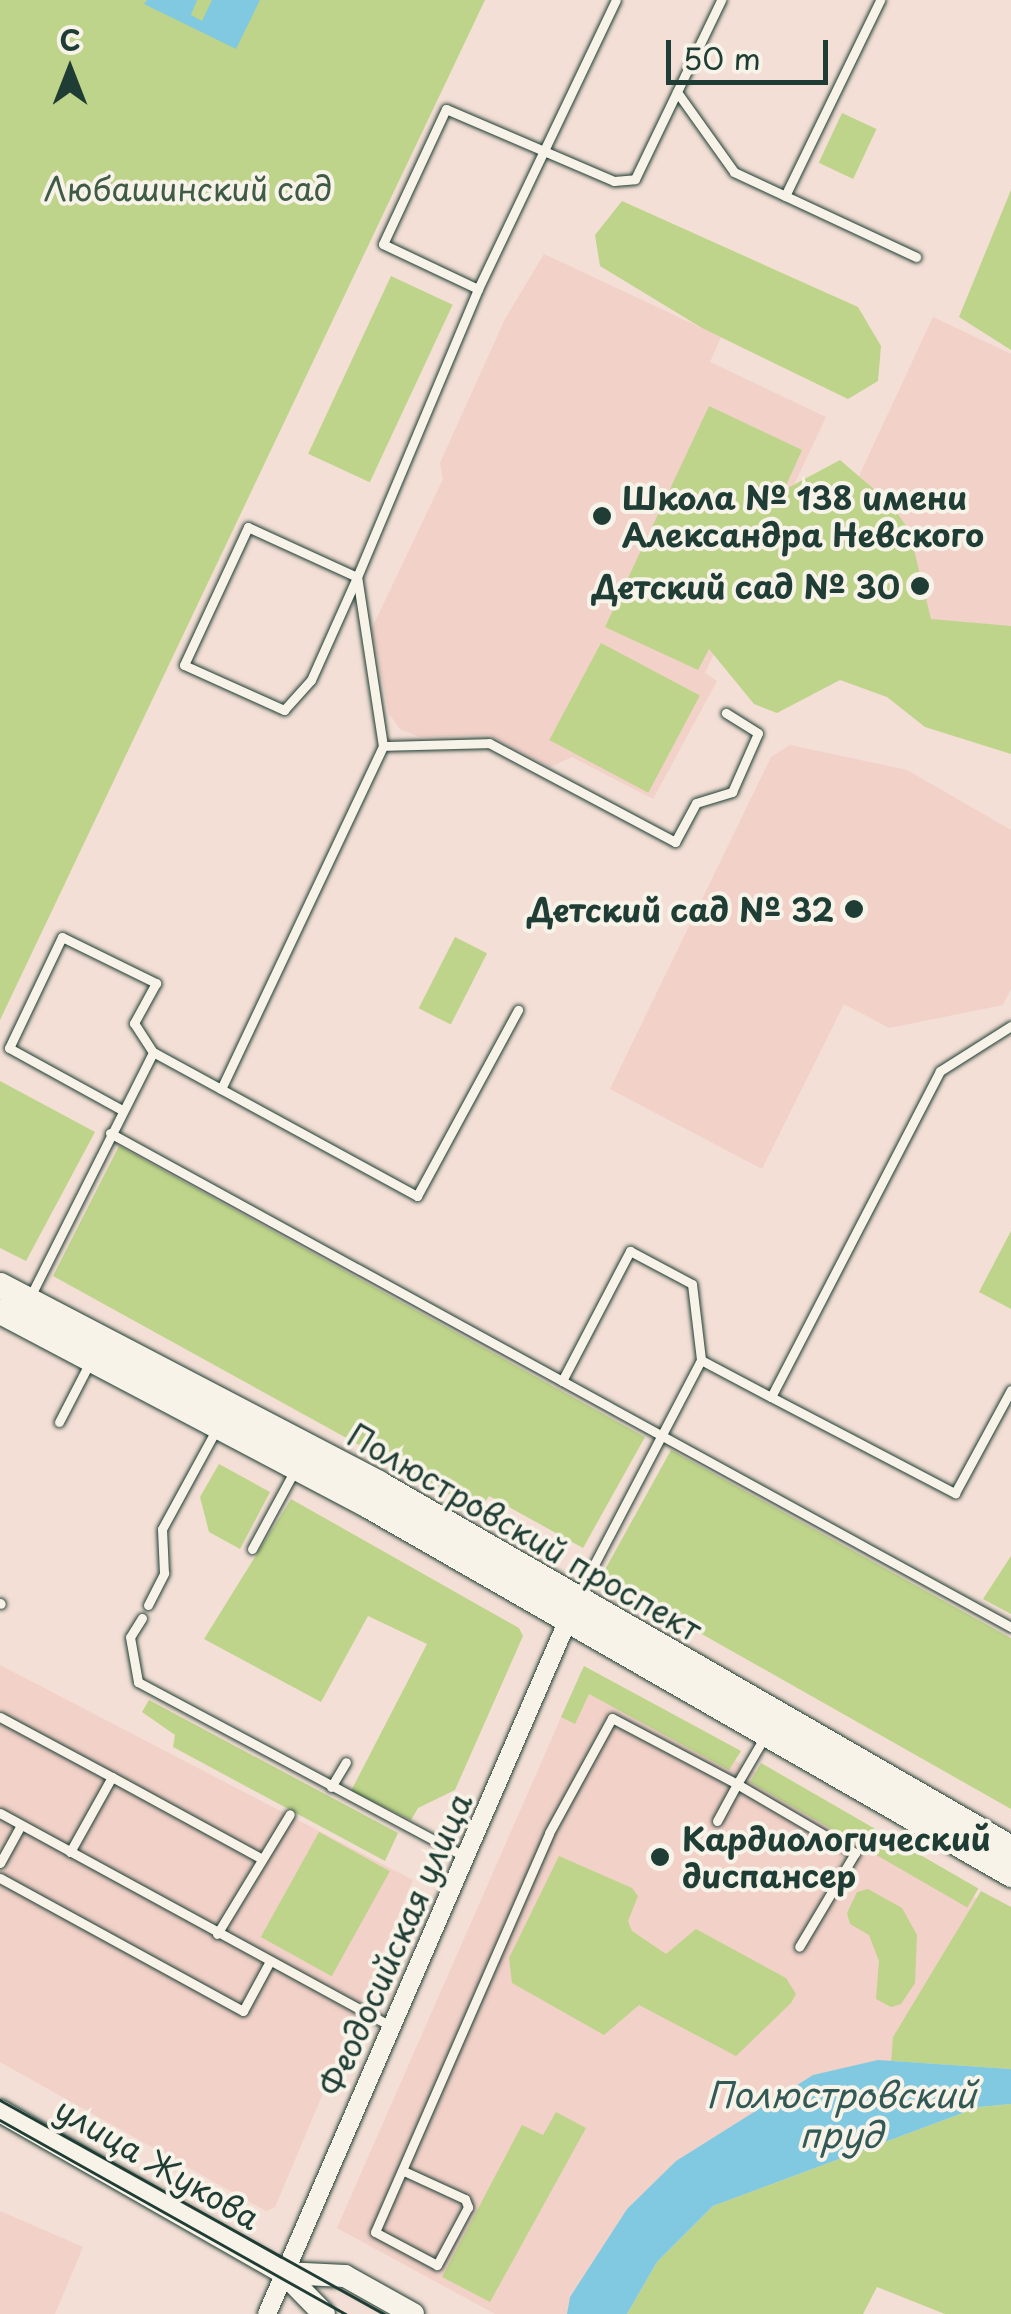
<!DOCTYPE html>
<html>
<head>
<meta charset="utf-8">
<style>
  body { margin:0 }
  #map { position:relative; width:1011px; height:2314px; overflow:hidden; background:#f3dfd5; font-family:"Playpen Sans",sans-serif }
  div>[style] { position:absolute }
  .built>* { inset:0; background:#f1d1c8 }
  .green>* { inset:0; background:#bed48a; transform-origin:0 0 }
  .water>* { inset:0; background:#81c9e1 }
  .roads { filter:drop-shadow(0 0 2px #1f3d34) drop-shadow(0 0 2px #1f3d34) }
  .service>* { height:9px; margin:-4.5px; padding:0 4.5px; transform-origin:4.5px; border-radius:4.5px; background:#f7f3e8 }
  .minor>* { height:18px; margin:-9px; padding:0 9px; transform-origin:9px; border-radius:9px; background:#f7f3e8 }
  .tertiary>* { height:22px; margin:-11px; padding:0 11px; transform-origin:11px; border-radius:11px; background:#f7f3e8 }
  .secondary>* { height:25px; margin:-12.5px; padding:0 12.5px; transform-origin:12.5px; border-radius:12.5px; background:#f7f3e8 }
  .tram>* { height:2.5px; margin:-1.25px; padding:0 1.25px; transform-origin:1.25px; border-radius:1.25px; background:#1f3d34 }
  .dots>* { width:28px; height:28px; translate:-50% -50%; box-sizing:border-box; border:5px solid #f7f3e8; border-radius:50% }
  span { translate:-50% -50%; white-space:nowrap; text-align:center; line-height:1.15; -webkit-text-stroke:8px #f7f3e8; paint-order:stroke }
  .park-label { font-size:32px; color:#3f5b45 }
  .poi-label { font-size:32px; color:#1f3d34; font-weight:700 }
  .left { translate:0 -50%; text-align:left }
  .right { translate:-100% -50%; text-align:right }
  .street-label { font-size:32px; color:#1f3d34 }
  .water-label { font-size:35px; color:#335957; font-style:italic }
  .north { position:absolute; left:20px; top:20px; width:100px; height:100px; -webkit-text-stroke:8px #f7f3e8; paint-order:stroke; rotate:0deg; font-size:28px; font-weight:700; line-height:40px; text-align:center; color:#1f3d34 }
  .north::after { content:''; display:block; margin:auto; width:35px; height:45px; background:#1f3d34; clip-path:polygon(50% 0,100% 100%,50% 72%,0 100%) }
  .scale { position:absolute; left:666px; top:40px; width:162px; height:45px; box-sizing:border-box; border:5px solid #1f3d34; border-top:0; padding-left:12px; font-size:30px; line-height:35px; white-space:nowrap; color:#1f3d34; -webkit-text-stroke:8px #f7f3e8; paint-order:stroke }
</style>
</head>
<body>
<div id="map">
  <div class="built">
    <i style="clip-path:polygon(544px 254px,721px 337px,710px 362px,826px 417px,705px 673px,717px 681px,653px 799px,572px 757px,550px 767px,489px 735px,420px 737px,401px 730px,389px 714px,372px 628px,443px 479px,440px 463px,505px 319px)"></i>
    <i style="clip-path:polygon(933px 317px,1011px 354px,1011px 742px,838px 521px)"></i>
    <i style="clip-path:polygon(790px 745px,907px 770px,1011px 830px,1011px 989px,1003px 1005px,889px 1028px,844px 1004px,762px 1169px,610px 1089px,771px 757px)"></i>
    <i style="clip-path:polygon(0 1665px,413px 1880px,275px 2207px,266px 2211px,0 2062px)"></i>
    <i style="clip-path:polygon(581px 1672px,977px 1899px,893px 2037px,891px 2061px,813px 2075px,676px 2161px,627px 2209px,570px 2297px,567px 2314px,495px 2314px,337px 2228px)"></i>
    <i style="clip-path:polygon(0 2211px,83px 2247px,55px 2314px,0 2314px)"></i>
  </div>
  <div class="green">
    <i style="clip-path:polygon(0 0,485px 0,0 1020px)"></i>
    <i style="left:842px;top:113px;width:38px;height:55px;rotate:25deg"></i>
    <i style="clip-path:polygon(1011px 190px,1011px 350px,959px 317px)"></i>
    <i style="clip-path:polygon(622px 201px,858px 307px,881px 346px,878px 381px,848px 399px,702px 328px,600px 266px,595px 235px)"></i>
    <i style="left:391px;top:276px;width:68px;height:196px;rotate:25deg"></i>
    <i style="clip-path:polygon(709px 406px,802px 450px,784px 490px,840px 460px,890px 503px,909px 530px,931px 619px,1011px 626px,1011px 754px,925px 727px,887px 697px,840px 680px,777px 713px,754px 704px,709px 649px,698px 670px,605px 627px)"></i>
    <i style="left:601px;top:643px;width:112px;height:110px;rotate:28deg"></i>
    <i style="left:455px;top:937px;width:36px;height:80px;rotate:27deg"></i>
    <i style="clip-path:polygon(0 1081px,95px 1132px,26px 1261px,0 1248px)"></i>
    <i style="clip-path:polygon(119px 1146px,645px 1437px,583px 1548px,489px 1496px,479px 1511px,53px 1276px)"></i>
    <i style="clip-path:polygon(1011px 1231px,1011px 1309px,979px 1292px)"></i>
    <i style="clip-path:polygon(671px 1450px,1011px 1638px,1011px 1809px,601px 1577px)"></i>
    <i style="clip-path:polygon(219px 1464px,270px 1492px,240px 1549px,209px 1532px,200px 1497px)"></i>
    <i style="clip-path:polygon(291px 1499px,519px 1628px,523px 1636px,455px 1790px,418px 1808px,411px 1820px,351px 1791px,427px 1644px,368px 1616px,321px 1702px,204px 1639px)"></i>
    <i style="clip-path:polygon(1011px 1556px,1011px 1614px,983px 1599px)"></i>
    <i style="clip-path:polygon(584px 1666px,741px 1751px,729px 1770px,589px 1694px,575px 1724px,561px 1717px)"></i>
    <i style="clip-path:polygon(149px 1700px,398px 1833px,385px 1861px,173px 1747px,175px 1735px,142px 1712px)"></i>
    <i style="left:761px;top:1763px;width:251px;height:22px;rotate:30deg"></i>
    <i style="left:319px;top:1832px;width:81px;height:120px;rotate:29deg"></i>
    <i style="clip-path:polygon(559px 1856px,632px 1888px,638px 1896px,628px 1921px,632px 1931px,666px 1954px,696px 1929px,786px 1978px,796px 1994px,791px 2003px,736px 2056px,639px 2005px,604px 2035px,512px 1983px,509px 1958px)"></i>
    <i style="clip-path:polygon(868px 1889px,902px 1908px,917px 1935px,915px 1983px,901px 2004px,891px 2007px,876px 1999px,879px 1961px,869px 1935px,850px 1924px,847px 1913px,857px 1892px)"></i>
    <i style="clip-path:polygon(981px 1891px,1011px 1907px,1011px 2069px,891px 2061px,893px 2037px)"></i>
    <i style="clip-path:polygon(1011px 2104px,1011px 2314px,945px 2314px,877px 2287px,863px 2314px,627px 2314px,657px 2262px,713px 2206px,979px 2107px)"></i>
    <i style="clip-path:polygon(556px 2112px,586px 2128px,490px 2302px,442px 2277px,522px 2125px,543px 2135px)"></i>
  </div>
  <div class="water">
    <i style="clip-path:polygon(147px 0,197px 0,191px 15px,202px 21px,212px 0,260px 0,236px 49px,144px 4px)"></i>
    <i style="clip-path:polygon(878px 2060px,1011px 2069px,1011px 2104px,979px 2107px,713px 2206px,657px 2262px,627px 2314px,567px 2314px,570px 2297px,627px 2209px,676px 2161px,813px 2075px)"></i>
  </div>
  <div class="roads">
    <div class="service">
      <i style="left:677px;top:92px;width:98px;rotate:54.5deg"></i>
      <i style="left:734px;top:172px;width:201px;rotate:25deg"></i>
      <i style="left:785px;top:196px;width:218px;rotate:-64.1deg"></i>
      <i style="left:478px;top:289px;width:105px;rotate:-154.7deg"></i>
      <i style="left:383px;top:244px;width:149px;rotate:-65deg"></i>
      <i style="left:446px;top:109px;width:183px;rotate:23.2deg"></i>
      <i style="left:614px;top:181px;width:21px;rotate:-5deg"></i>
      <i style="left:635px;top:179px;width:199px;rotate:-64.3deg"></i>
      <i style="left:357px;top:577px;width:120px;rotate:-155.4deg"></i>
      <i style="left:248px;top:527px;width:152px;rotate:114.9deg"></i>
      <i style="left:184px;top:665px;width:110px;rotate:24.2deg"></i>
      <i style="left:284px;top:710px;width:40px;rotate:-48deg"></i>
      <i style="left:311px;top:680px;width:113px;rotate:-65.9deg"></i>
      <i style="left:357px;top:577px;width:312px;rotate:-67.2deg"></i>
      <i style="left:478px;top:289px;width:320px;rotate:-64.5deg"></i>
      <i style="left:383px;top:746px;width:106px;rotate:-1.6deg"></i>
      <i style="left:489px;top:743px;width:211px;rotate:28deg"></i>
      <i style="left:675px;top:842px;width:44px;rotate:-61.7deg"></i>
      <i style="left:696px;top:803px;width:38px;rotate:-17deg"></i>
      <i style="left:732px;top:792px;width:64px;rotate:-66.2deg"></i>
      <i style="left:758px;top:733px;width:38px;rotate:-148deg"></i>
      <i style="left:221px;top:1089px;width:379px;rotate:-64.7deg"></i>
      <i style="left:383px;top:746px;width:171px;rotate:-98.7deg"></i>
      <i style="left:122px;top:1110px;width:129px;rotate:-151.2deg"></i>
      <i style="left:9px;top:1048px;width:123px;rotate:-64.5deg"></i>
      <i style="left:62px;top:937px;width:105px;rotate:26.1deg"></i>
      <i style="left:156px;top:983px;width:46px;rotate:118.8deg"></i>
      <i style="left:134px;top:1023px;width:35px;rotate:57deg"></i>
      <i style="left:110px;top:1133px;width:1028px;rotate:28.74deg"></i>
      <i style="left:30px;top:1297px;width:274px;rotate:-63.3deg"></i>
      <i style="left:153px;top:1052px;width:301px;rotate:28.6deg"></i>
      <i style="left:417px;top:1196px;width:212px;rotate:-61.5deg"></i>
      <i style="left:701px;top:1360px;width:79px;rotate:27.9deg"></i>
      <i style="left:771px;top:1397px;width:367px;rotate:-62.6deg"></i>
      <i style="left:940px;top:1071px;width:84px;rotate:-32.4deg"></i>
      <i style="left:562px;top:1381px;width:147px;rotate:-62.4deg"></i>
      <i style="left:630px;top:1251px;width:70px;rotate:28deg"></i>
      <i style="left:692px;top:1284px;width:77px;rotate:83.2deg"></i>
      <i style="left:701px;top:1360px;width:263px;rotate:117.6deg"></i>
      <i style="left:771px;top:1397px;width:208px;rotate:27.6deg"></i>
      <i style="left:955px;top:1493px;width:117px;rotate:-61.5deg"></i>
      <i style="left:59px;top:1422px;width:68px;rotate:-62.7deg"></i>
      <i style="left:252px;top:1549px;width:92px;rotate:-61.5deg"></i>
      <i style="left:0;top:1603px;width:1px;rotate:45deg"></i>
      <i style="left:148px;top:1605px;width:36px;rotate:-63deg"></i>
      <i style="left:164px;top:1573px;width:44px;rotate:-92.6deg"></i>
      <i style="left:162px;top:1529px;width:113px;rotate:-61.4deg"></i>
      <i style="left:142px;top:1618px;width:22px;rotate:122deg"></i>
      <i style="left:130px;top:1637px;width:46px;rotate:79.9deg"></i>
      <i style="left:138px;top:1682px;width:372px;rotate:28.1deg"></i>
      <i style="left:0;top:1717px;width:127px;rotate:28.2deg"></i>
      <i style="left:331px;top:1787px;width:29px;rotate:-59deg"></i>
      <i style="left:0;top:1813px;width:447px;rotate:28.6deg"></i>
      <i style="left:717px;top:1821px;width:42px;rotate:-61.6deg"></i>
      <i style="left:737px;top:1784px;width:137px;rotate:30.3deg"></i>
      <i style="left:855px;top:1853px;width:109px;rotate:120.8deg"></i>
      <i style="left:70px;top:1852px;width:86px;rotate:-60.8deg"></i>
      <i style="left:112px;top:1777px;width:167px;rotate:28.6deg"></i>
      <i style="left:0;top:1863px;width:43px;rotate:-61.1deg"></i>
      <i style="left:0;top:1878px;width:277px;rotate:28.7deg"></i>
      <i style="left:243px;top:2011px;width:55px;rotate:-61.6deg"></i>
      <i style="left:217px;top:1934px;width:140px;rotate:-58.7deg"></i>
      <i style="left:406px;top:2172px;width:65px;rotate:24.6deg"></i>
      <i style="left:465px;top:2199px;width:9px;rotate:69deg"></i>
      <i style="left:468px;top:2207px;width:66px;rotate:118.1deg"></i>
      <i style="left:437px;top:2265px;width:70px;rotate:-152deg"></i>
      <i style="left:375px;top:2232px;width:435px;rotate:-66.4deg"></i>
      <i style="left:549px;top:1833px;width:131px;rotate:-61.3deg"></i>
      <i style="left:612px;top:1718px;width:141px;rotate:27.8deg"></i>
      <i style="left:737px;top:1784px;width:56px;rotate:-59.7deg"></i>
    </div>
    <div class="minor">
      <i style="left:267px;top:2314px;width:764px;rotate:-66.56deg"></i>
    </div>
    <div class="tertiary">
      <i style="left:0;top:2111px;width:327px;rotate:29.7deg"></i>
      <i style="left:284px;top:2273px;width:57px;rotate:45.7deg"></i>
      <i style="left:284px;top:2273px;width:61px;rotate:2.8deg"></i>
      <i style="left:345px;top:2276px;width:78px;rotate:29.2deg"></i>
    </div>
    <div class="secondary">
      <i style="left:0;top:1285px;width:427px;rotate:27.6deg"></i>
      <i style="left:378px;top:1483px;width:731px;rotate:29.97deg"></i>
      <i style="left:0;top:1311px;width:414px;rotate:27.8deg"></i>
      <i style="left:366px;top:1504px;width:744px;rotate:29.84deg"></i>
    </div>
  </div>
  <div class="tram">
    <i style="left:0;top:2100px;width:440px;rotate:29.1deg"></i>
    <i style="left:0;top:2120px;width:397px;rotate:29.3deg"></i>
  </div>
  <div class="dots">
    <i style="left:602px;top:516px;background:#1f3d34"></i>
    <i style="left:920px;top:586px;background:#1f3d34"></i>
    <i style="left:854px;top:909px;background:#1f3d34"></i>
    <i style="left:660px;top:1857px;background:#1f3d34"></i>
  </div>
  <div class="park-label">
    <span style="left:188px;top:188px">Любашинский сад</span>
  </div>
  <div class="poi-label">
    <span class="left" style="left:622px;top:516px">Школа № 138 имени<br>Александра Невского</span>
    <span class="right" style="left:900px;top:586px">Детский сад № 30</span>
    <span class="right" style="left:834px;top:909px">Детский сад № 32</span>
    <span class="left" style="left:682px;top:1857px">Кардиологический<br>диспансер</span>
  </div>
  <div class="street-label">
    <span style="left:525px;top:1532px;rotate:30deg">Полюстровский проспект</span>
    <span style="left:395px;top:1944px;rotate:-66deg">Феодосийская улица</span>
    <span style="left:158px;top:2163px;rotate:30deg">улица Жукова</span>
  </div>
  <div class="water-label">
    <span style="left:841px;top:2114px">Полюстровский<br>пруд</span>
  </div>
  <div class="north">С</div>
  <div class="scale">50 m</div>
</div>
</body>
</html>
